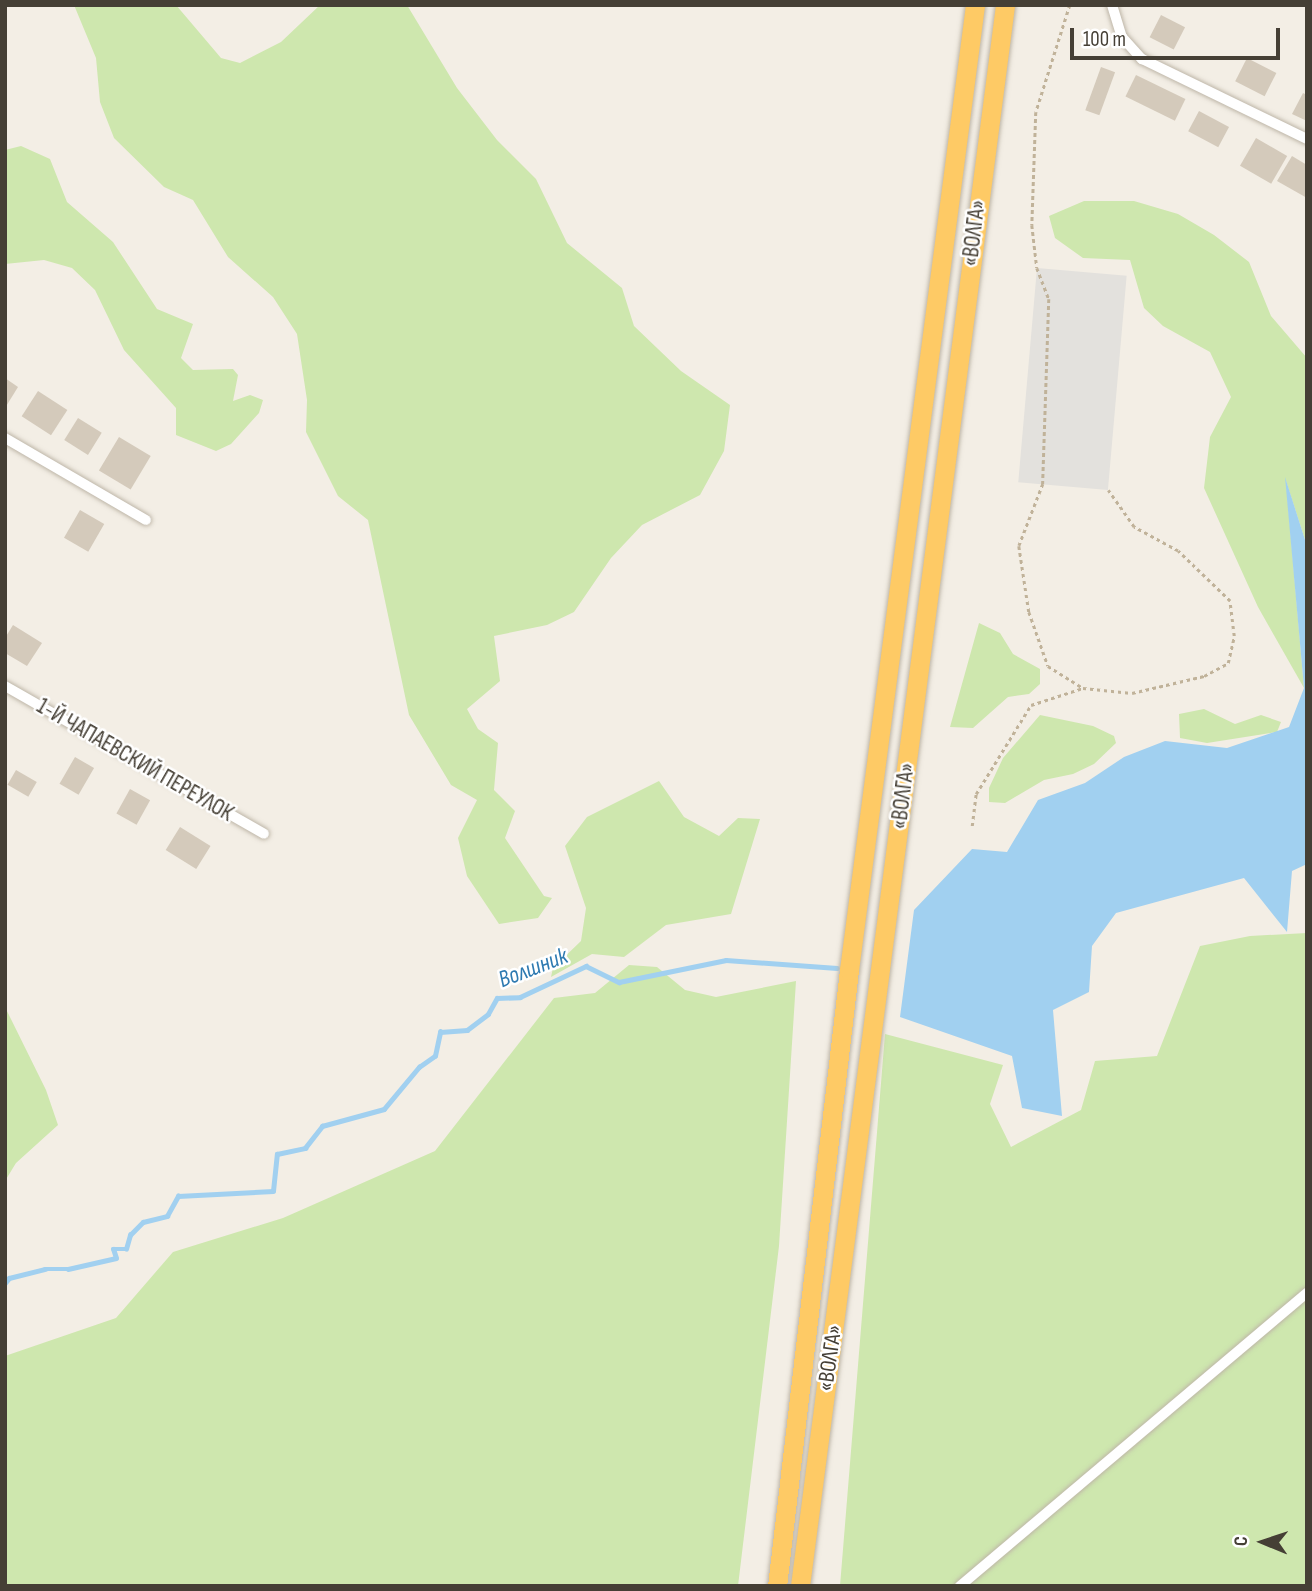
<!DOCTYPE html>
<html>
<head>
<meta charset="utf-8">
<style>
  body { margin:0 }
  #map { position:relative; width:1312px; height:1591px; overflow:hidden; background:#f3eee5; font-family:"Sofia Sans Condensed",sans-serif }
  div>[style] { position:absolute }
  .green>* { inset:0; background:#cee7ae }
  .parking>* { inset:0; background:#e3e1dd; transform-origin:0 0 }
  .water>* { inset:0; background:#a1d0f0 }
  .stream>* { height:4.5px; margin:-2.25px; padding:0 2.25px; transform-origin:2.25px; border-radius:2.25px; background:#a1d0f0 }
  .building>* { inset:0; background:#d4cabb; transform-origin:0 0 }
  .path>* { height:2.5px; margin-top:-1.25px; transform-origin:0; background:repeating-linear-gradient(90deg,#c0b299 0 3.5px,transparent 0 7px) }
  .roads { filter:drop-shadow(0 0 2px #beb6a8) drop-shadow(0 0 2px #beb6a8) }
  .street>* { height:10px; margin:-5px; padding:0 5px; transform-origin:5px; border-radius:5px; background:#fff }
  .highway>* { height:19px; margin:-9.5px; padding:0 9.5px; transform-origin:9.5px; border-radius:9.5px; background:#feca65 }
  span { translate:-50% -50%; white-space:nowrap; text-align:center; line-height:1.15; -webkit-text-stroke:5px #fff; paint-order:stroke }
  .street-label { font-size:23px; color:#453f35 }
  .water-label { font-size:24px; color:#2e7ab1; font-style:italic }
  .frame { position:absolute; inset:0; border:7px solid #453f35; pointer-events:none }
  .north { position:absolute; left:1228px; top:1507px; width:70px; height:70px; -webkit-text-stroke:5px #fff; paint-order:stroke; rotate:272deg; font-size:19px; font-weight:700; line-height:28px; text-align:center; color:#453f35 }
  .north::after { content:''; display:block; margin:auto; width:24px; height:32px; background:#453f35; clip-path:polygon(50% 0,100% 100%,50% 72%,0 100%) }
  .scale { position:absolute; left:1070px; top:28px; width:210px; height:32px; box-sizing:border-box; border:4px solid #453f35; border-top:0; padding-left:9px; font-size:21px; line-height:24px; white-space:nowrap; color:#453f35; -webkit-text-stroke:5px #fff; paint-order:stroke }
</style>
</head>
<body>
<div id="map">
  <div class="green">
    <i style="clip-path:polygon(74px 5px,176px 5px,221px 58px,240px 63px,281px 42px,320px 5px,407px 5px,457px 88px,497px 140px,536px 179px,567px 243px,622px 288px,634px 326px,681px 371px,730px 405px,724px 451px,700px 495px,642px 525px,611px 558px,574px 612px,547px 625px,494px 636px,500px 681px,467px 709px,478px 729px,498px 743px,494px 790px,515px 811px,505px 838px,544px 896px,552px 898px,538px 918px,499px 924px,467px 876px,458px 838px,477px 800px,451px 785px,409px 715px,368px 520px,338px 496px,306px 432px,307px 400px,297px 334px,273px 297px,228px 257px,193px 200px,164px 187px,114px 138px,100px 102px,96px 58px)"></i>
    <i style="clip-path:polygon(21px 146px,50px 159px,67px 202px,113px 242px,157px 309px,193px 324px,181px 358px,193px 370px,233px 369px,238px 375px,233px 401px,250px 395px,263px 400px,259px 413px,231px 444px,216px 451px,176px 435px,176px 408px,124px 350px,95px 290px,72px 268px,44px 260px,5px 264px,5px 150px)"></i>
    <i style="clip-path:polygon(1084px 201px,1134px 201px,1178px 214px,1214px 235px,1249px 262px,1271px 316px,1307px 358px,1307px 546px,1286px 481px,1304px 688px,1258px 607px,1204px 488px,1210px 437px,1231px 397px,1210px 352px,1163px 326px,1144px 308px,1130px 260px,1083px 258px,1055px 238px,1049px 216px)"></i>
    <i style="clip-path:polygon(979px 623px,1000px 633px,1013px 654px,1040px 669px,1040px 684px,1029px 694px,1008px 697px,973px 728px,950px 727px)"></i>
    <i style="clip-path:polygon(1204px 709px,1235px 724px,1261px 715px,1281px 722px,1277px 732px,1258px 735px,1207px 743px,1180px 738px,1179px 714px)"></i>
    <i style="clip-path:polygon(1040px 715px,1093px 726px,1114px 736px,1116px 743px,1094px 764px,1073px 774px,1044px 780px,1005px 803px,989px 802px,989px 788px,1003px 758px)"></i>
    <i style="clip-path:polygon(659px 781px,684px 817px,719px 836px,738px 818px,760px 819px,731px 914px,666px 925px,624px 957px,592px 954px,551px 977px,553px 968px,581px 941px,586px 908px,565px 846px,587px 817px)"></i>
    <i style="clip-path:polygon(1307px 933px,1307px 1586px,840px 1586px,885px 1034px,1003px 1065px,990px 1104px,1011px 1147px,1081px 1110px,1095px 1061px,1157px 1056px,1200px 946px,1250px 936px)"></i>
    <i style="clip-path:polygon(629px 965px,657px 967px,685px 990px,716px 997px,796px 981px,779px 1246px,738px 1586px,5px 1586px,5px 1356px,116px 1318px,173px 1252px,283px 1218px,435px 1151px,554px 998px,595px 993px)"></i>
    <i style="clip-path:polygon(5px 1007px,46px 1090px,58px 1125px,16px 1163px,5px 1181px)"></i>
  </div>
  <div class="parking">
    <i style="left:1037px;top:268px;width:90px;height:215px;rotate:5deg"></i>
  </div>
  <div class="water">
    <i style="clip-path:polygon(1285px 477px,1307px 546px,1307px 864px,1292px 871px,1287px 932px,1244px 878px,1116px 913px,1092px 946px,1089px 992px,1053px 1010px,1062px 1116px,1022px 1108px,1012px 1056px,900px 1017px,914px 910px,972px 849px,1007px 852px,1038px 800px,1085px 783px,1124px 757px,1165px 741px,1227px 748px,1289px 727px,1304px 688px)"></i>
  </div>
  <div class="stream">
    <i style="left:5px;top:1283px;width:6px;rotate:-51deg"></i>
    <i style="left:9px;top:1278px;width:37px;rotate:-14deg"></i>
    <i style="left:45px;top:1269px;width:23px"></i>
    <i style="left:68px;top:1269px;width:49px;rotate:-12.9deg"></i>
    <i style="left:116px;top:1258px;width:9px;rotate:-108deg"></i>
    <i style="left:113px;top:1249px;width:13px"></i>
    <i style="left:126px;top:1249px;width:15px;rotate:-74deg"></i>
    <i style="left:130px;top:1235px;width:18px;rotate:-45deg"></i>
    <i style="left:143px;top:1222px;width:25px;rotate:-14deg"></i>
    <i style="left:167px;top:1216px;width:23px;rotate:-61deg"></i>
    <i style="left:178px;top:1196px;width:95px;rotate:-3deg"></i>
    <i style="left:273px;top:1191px;width:37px;rotate:-84deg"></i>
    <i style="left:277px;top:1154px;width:29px;rotate:-12deg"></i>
    <i style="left:305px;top:1148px;width:28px;rotate:-52deg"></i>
    <i style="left:322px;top:1126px;width:64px;rotate:-15.3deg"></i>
    <i style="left:384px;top:1109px;width:55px;rotate:-50.2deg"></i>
    <i style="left:419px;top:1067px;width:19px;rotate:-35deg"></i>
    <i style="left:435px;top:1056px;width:25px;rotate:-78deg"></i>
    <i style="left:440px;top:1032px;width:27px;rotate:-4deg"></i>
    <i style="left:467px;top:1030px;width:26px;rotate:-37deg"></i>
    <i style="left:488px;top:1014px;width:18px;rotate:-61deg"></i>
    <i style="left:497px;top:998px;width:23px;rotate:-2deg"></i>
    <i style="left:520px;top:997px;width:73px;rotate:-25.2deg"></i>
    <i style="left:586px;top:966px;width:37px;rotate:26deg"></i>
    <i style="left:619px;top:982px;width:109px;rotate:-11.6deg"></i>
    <i style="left:726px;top:960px;width:111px;rotate:4.1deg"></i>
  </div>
  <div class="building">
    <i style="left:1161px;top:15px;width:27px;height:25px;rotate:27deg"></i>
    <i style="left:1247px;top:58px;width:33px;height:26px;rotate:27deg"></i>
    <i style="left:1101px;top:67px;width:15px;height:46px;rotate:20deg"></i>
    <i style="left:1136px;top:75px;width:55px;height:24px;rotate:26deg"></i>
    <i style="clip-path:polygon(1303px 93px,1307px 95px,1307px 121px,1292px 114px)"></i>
    <i style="left:1199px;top:111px;width:34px;height:23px;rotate:28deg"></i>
    <i style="left:1256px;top:138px;width:36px;height:32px;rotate:30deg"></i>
    <i style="clip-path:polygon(1292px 156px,1307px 165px,1307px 198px,1277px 181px)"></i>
    <i style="clip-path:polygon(5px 378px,18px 387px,5px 408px)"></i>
    <i style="left:38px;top:391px;width:35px;height:30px;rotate:33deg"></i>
    <i style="left:78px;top:418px;width:28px;height:26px;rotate:32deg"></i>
    <i style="left:119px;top:437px;width:37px;height:39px;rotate:31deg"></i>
    <i style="left:80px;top:510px;width:28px;height:32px;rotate:30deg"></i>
    <i style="clip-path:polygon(13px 625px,42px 643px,27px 666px,5px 653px,5px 638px)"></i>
    <i style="left:75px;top:757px;width:22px;height:31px;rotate:30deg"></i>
    <i style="left:16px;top:770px;width:24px;height:17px;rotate:30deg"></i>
    <i style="left:130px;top:789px;width:23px;height:28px;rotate:29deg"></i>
    <i style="left:180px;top:827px;width:36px;height:27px;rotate:32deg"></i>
  </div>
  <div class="path">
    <i style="left:1070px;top:5px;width:112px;rotate:107.6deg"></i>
    <i style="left:1036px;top:112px;width:113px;rotate:92deg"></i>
    <i style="left:1032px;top:225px;width:43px;rotate:83.4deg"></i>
    <i style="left:1037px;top:268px;width:33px;rotate:69deg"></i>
    <i style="left:1049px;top:299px;width:185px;rotate:91.9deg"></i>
    <i style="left:1043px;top:484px;width:66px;rotate:111.2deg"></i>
    <i style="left:1019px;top:546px;width:67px;rotate:81.4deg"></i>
    <i style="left:1029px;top:612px;width:57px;rotate:70.6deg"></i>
    <i style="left:1048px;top:666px;width:41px;rotate:32.2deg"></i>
    <i style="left:1083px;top:688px;width:49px;rotate:5.8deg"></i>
    <i style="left:1132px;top:693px;width:74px;rotate:-13.3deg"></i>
    <i style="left:1204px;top:676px;width:27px;rotate:-28deg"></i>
    <i style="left:1228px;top:663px;width:28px;rotate:-77deg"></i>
    <i style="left:1234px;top:636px;width:35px;rotate:-97deg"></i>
    <i style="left:1230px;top:601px;width:72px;rotate:-136.1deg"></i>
    <i style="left:1178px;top:551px;width:50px;rotate:-151.4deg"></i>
    <i style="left:1134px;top:527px;width:45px;rotate:-125.1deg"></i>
    <i style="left:972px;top:826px;width:32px;rotate:-83deg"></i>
    <i style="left:976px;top:794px;width:105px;rotate:-58.3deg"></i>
    <i style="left:1031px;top:705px;width:55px;rotate:-18.1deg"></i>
  </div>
  <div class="roads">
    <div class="street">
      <i style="left:1112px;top:5px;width:34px;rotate:73deg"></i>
      <i style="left:1122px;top:37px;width:30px;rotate:48deg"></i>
      <i style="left:1142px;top:59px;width:183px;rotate:25.9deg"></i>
      <i style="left:5px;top:438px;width:163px;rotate:30.2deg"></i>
      <i style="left:5px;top:686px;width:298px;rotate:29.7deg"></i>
      <i style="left:960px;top:1586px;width:454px;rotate:-40.2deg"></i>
    </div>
    <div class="highway">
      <i style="left:777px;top:1586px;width:620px;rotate:-83.33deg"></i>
      <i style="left:849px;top:970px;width:973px;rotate:-82.56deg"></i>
      <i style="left:800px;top:1586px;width:1594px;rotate:-82.61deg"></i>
    </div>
  </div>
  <div class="street-label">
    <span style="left:974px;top:233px;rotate:-83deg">«ВОЛГА»</span>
    <span style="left:135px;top:760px;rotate:30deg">1-Й ЧАПАЕВСКИЙ ПЕРЕУЛОК</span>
    <span style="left:903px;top:796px;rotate:-83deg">«ВОЛГА»</span>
    <span style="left:830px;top:1358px;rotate:-82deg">«ВОЛГА»</span>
  </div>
  <div class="water-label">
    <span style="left:533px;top:968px;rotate:-21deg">Волшник</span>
  </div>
  <div class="frame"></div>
  <div class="north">С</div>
  <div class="scale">100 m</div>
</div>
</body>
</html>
